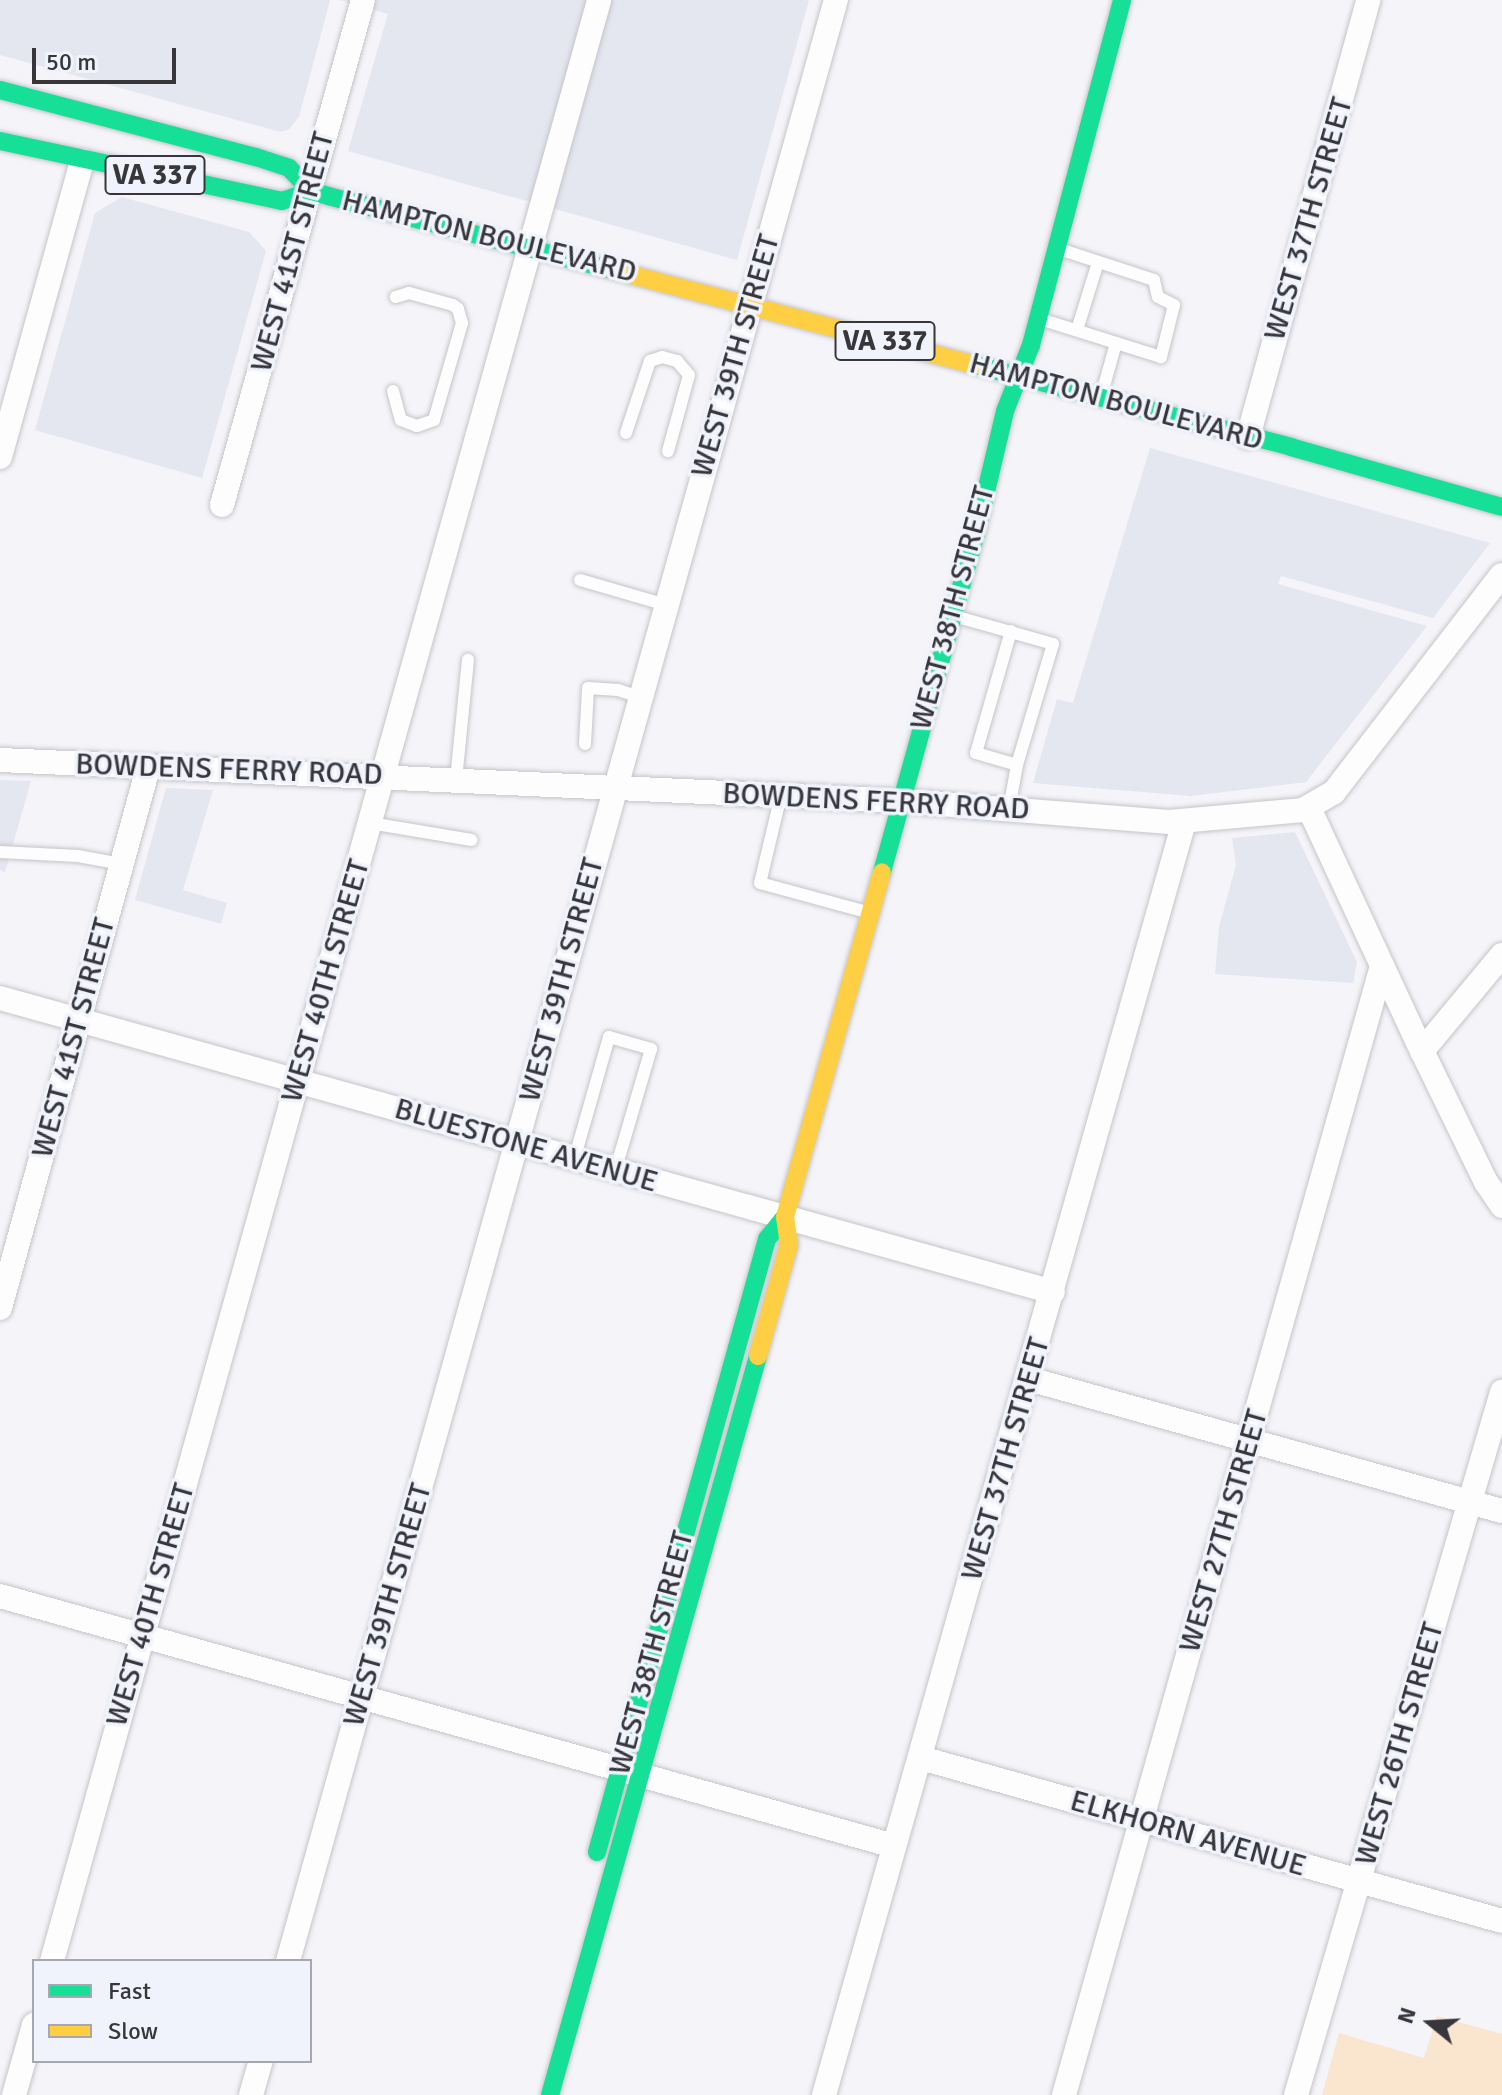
<!DOCTYPE html>
<html>
<head>
<meta charset="utf-8">
<style>
  body { margin:0 }
  #map { position:relative; width:1502px; height:2095px; overflow:hidden; background:#f4f4f9; font-family:Signika,sans-serif }
  div>[style] { position:absolute }
  .built>* { inset:0; background:#e4e6f0 }
  .green>* { inset:0; background:#fae5ce }
  .roads { filter:drop-shadow(0 0 2px #c5c5c9) drop-shadow(0 0 2px #c5c5c9) }
  .lane>* { height:12px; margin:-6px; padding:0 6px; transform-origin:6px; border-radius:6px; background:#fdfdfe }
  .street>* { height:24px; margin:-12px; padding:0 12px; transform-origin:12px; border-radius:12px; background:#fdfdfe }
  .fast>* { height:18px; margin:-9px; padding:0 9px; transform-origin:9px; border-radius:9px; background:#16e098 }
  .slow>* { height:18px; margin:-9px; padding:0 9px; transform-origin:9px; border-radius:9px; background:#ffcf43 }
  span { translate:-50% -50%; white-space:nowrap; text-align:center; line-height:1.15; -webkit-text-stroke:7px #f1f3fc; paint-order:stroke }
  .shield-label span { padding:2px 6px; background:#f1f3fc; border:2px solid; border-radius:6px; -webkit-text-stroke-width:0 }
  .shield-label { font-size:28px; color:#37373b; font-weight:700 }
  .street-label { font-size:30px; color:#37373b }
  .legend { position:absolute; left:32px; top:1959px; width:280px; height:104px; box-sizing:border-box; background:#f1f3fc; border:2px solid #a7a8af; margin:0; padding:10px 14px; list-style:none; font-size:24px; color:#37373b }
  .legend li { display:flex; align-items:center; gap:16px; height:40px }
  .legend b { width:40px; border:2px solid #a7a8af }
  .north { position:absolute; left:1390px; top:1983px; width:80px; height:80px; -webkit-text-stroke:6px #f1f3fc; paint-order:stroke; rotate:288deg; font-size:22px; font-weight:700; line-height:32px; text-align:center; color:#37373b }
  .north::after { content:''; display:block; margin:auto; width:28px; height:36px; background:#37373b; clip-path:polygon(50% 0,100% 100%,50% 72%,0 100%) }
  .scale { position:absolute; left:32px; top:48px; width:144px; height:36px; box-sizing:border-box; border:4px solid #37373b; border-top:0; padding-left:10px; font-size:24px; line-height:28px; white-space:nowrap; color:#37373b; -webkit-text-stroke:6px #f1f3fc; paint-order:stroke }
</style>
</head>
<body>
<div id="map">
  <div class="built">
    <i style="clip-path:polygon(0 0,330px 0,299px 117px,289px 129px,281px 132px,0 55px)"></i>
    <i style="clip-path:polygon(340px 0,809px 0,737px 260px,348px 151px,388px 14px)"></i>
    <i style="clip-path:polygon(122px 197px,249px 232px,266px 251px,202px 478px,35px 430px,95px 213px)"></i>
    <i style="clip-path:polygon(1150px 448px,1490px 543px,1433px 618px,1281px 576px,1278px 584px,1427px 626px,1306px 782px,1191px 796px,1033px 783px,1057px 699px,1073px 703px)"></i>
    <i style="clip-path:polygon(0 780px,31px 781px,5px 872px,0 870px)"></i>
    <i style="clip-path:polygon(166px 788px,213px 790px,183px 890px,227px 903px,221px 924px,135px 900px)"></i>
    <i style="clip-path:polygon(1295px 832px,1357px 962px,1353px 983px,1215px 974px,1219px 927px,1236px 865px,1232px 838px)"></i>
  </div>
  <div class="green">
    <i style="clip-path:polygon(1437px 2016px,1502px 2034px,1502px 2095px,1322px 2095px,1339px 2033px,1424px 2058px)"></i>
  </div>
  <div class="roads">
    <div class="lane">
      <i style="left:1059px;top:249px;width:100px;rotate:18.1deg"></i>
      <i style="left:1154px;top:280px;width:17px;rotate:77deg"></i>
      <i style="left:1158px;top:297px;width:18px;rotate:27deg"></i>
      <i style="left:1174px;top:305px;width:54px;rotate:104deg"></i>
      <i style="left:1161px;top:357px;width:47px;rotate:-162.7deg"></i>
      <i style="left:1116px;top:343px;width:52px;rotate:105.6deg"></i>
      <i style="left:1040px;top:319px;width:80px;rotate:17.5deg"></i>
      <i style="left:1077px;top:330px;width:71px;rotate:-72.8deg"></i>
      <i style="left:393px;top:391px;width:30px;rotate:75deg"></i>
      <i style="left:401px;top:420px;width:17px;rotate:21deg"></i>
      <i style="left:417px;top:426px;width:18px;rotate:-19deg"></i>
      <i style="left:434px;top:420px;width:101px;rotate:-73.9deg"></i>
      <i style="left:462px;top:323px;width:15px;rotate:-106deg"></i>
      <i style="left:458px;top:309px;width:6px;rotate:-141deg"></i>
      <i style="left:453px;top:305px;width:46px;rotate:-164.7deg"></i>
      <i style="left:409px;top:293px;width:14px;rotate:163deg"></i>
      <i style="left:626px;top:433px;width:76px;rotate:-71.6deg"></i>
      <i style="left:650px;top:361px;width:13px;rotate:-18deg"></i>
      <i style="left:662px;top:357px;width:16px;rotate:15deg"></i>
      <i style="left:677px;top:361px;width:18px;rotate:49deg"></i>
      <i style="left:689px;top:375px;width:79px;rotate:105.4deg"></i>
      <i style="left:580px;top:580px;width:90px;rotate:16.2deg"></i>
      <i style="left:954px;top:616px;width:103px;rotate:15.8deg"></i>
      <i style="left:1053px;top:644px;width:126px;rotate:106.6deg"></i>
      <i style="left:1017px;top:765px;width:45px;rotate:100.3deg"></i>
      <i style="left:1011px;top:631px;width:127px;rotate:106deg"></i>
      <i style="left:976px;top:753px;width:43px;rotate:16.3deg"></i>
      <i style="left:585px;top:744px;width:56px;rotate:-86.9deg"></i>
      <i style="left:588px;top:688px;width:30px;rotate:4deg"></i>
      <i style="left:618px;top:690px;width:23px;rotate:18deg"></i>
      <i style="left:456px;top:780px;width:121px;rotate:-84.3deg"></i>
      <i style="left:781px;top:795px;width:90px;rotate:103.4deg"></i>
      <i style="left:760px;top:883px;width:111px;rotate:15.2deg"></i>
      <i style="left:370px;top:823px;width:103px;rotate:9.5deg"></i>
      <i style="left:0;top:852px;width:78px;rotate:2.9deg"></i>
      <i style="left:78px;top:856px;width:45px;rotate:10.3deg"></i>
      <i style="left:574px;top:1160px;width:128px;rotate:-74.1deg"></i>
      <i style="left:609px;top:1037px;width:44px;rotate:15.9deg"></i>
      <i style="left:651px;top:1049px;width:127px;rotate:106.4deg"></i>
    </div>
    <div class="street">
      <i style="left:1248px;top:437px;width:453px;rotate:-74.6deg"></i>
      <i style="left:0;top:457px;width:307px;rotate:-74.5deg"></i>
      <i style="left:222px;top:505px;width:524px;rotate:-74.4deg"></i>
      <i style="left:0;top:760px;width:903px;rotate:2.6deg"></i>
      <i style="left:902px;top:801px;width:268px;rotate:4.5deg"></i>
      <i style="left:1169px;top:822px;width:135px;rotate:-5.1deg"></i>
      <i style="left:1303px;top:810px;width:36px;rotate:-30deg"></i>
      <i style="left:1334px;top:792px;width:274px;rotate:-52.3deg"></i>
      <i style="left:1309px;top:808px;width:268px;rotate:65.1deg"></i>
      <i style="left:1422px;top:1051px;width:146px;rotate:64deg"></i>
      <i style="left:1486px;top:1182px;width:29px;rotate:56deg"></i>
      <i style="left:0;top:998px;width:1093px;rotate:15.6deg"></i>
      <i style="left:1422px;top:1051px;width:125px;rotate:-50.2deg"></i>
      <i style="left:0;top:1308px;width:560px;rotate:-74.67deg"></i>
      <i style="left:1029px;top:1379px;width:491px;rotate:15.6deg"></i>
      <i style="left:0;top:1596px;width:928px;rotate:15.62deg"></i>
      <i style="left:921px;top:1758px;width:603px;rotate:15.67deg"></i>
      <i style="left:52px;top:1961px;width:2036px;rotate:-74.41deg"></i>
      <i style="left:288px;top:1961px;width:2036px;rotate:-74.39deg"></i>
      <i style="left:14px;top:2095px;width:73px;rotate:-74.1deg"></i>
      <i style="left:251px;top:2095px;width:35px;rotate:-74deg"></i>
      <i style="left:824px;top:2095px;width:1323px;rotate:-74.21deg"></i>
      <i style="left:1064px;top:2095px;width:1173px;rotate:-74.27deg"></i>
      <i style="left:1296px;top:2095px;width:733px;rotate:-73.67deg"></i>
    </div>
    <div class="fast">
      <i style="left:0;top:90px;width:265px;rotate:14.7deg"></i>
      <i style="left:256px;top:157px;width:35px;rotate:18deg"></i>
      <i style="left:289px;top:168px;width:32px;rotate:46deg"></i>
      <i style="left:311px;top:191px;width:18px;rotate:16deg"></i>
      <i style="left:328px;top:196px;width:294px;rotate:14.6deg"></i>
      <i style="left:0;top:141px;width:288px;rotate:12deg"></i>
      <i style="left:282px;top:201px;width:31px;rotate:-19deg"></i>
      <i style="left:975px;top:365px;width:326px;rotate:14.5deg"></i>
      <i style="left:1291px;top:447px;width:219px;rotate:15.9deg"></i>
      <i style="left:882px;top:872px;width:351px;rotate:-74.5deg"></i>
      <i style="left:976px;top:534px;width:126px;rotate:-76.7deg"></i>
      <i style="left:1005px;top:411px;width:71px;rotate:-68.5deg"></i>
      <i style="left:1031px;top:345px;width:357px;rotate:-75.2deg"></i>
      <i style="left:597px;top:1852px;width:636px;rotate:-74.5deg"></i>
      <i style="left:767px;top:1239px;width:28px;rotate:-51deg"></i>
      <i style="left:550px;top:2095px;width:768px;rotate:-74.28deg"></i>
    </div>
    <div class="slow">
      <i style="left:613px;top:270px;width:374px;rotate:14.7deg"></i>
      <i style="left:758px;top:1356px;width:115px;rotate:-74.4deg"></i>
      <i style="left:789px;top:1245px;width:28px;rotate:-98deg"></i>
      <i style="left:785px;top:1217px;width:358px;rotate:-74.3deg"></i>
    </div>
  </div>
  <div class="shield-label">
    <span style="left:155px;top:175px">VA 337</span>
    <span style="left:885px;top:341px">VA 337</span>
  </div>
  <div class="street-label">
    <span style="left:1309px;top:219px;rotate:-74deg">WEST 37TH STREET</span>
    <span style="left:489px;top:237px;rotate:14deg">HAMPTON BOULEVARD</span>
    <span style="left:293px;top:252px;rotate:-75deg">WEST 41ST STREET</span>
    <span style="left:736px;top:356px;rotate:-74deg">WEST 39TH STREET</span>
    <span style="left:1116px;top:402px;rotate:15deg">HAMPTON BOULEVARD</span>
    <span style="left:953px;top:608px;rotate:-75deg">WEST 38TH STREET</span>
    <span style="left:229px;top:770px;rotate:2deg">BOWDENS FERRY ROAD</span>
    <span style="left:876px;top:802px;rotate:3deg">BOWDENS FERRY ROAD</span>
    <span style="left:562px;top:980px;rotate:-75deg">WEST 39TH STREET</span>
    <span style="left:326px;top:981px;rotate:-74deg">WEST 40TH STREET</span>
    <span style="left:74px;top:1038px;rotate:-75deg">WEST 41ST STREET</span>
    <span style="left:526px;top:1146px;rotate:16deg">BLUESTONE AVENUE</span>
    <span style="left:1006px;top:1459px;rotate:-74deg">WEST 37TH STREET</span>
    <span style="left:1224px;top:1531px;rotate:-74deg">WEST 27TH STREET</span>
    <span style="left:151px;top:1605px;rotate:-74deg">WEST 40TH STREET</span>
    <span style="left:388px;top:1605px;rotate:-74deg">WEST 39TH STREET</span>
    <span style="left:652px;top:1653px;rotate:-75deg">WEST 38TH STREET</span>
    <span style="left:1400px;top:1744px;rotate:-74deg">WEST 26TH STREET</span>
    <span style="left:1188px;top:1834px;rotate:16deg">ELKHORN AVENUE</span>
  </div>
  <ul class="legend">
  <li><b style="height:10px;background:#16e098"></b>Fast</li>
  <li><b style="height:10px;background:#ffcf43"></b>Slow</li>
  </ul>
  <div class="north">N</div>
  <div class="scale">50 m</div>
</div>
</body>
</html>
